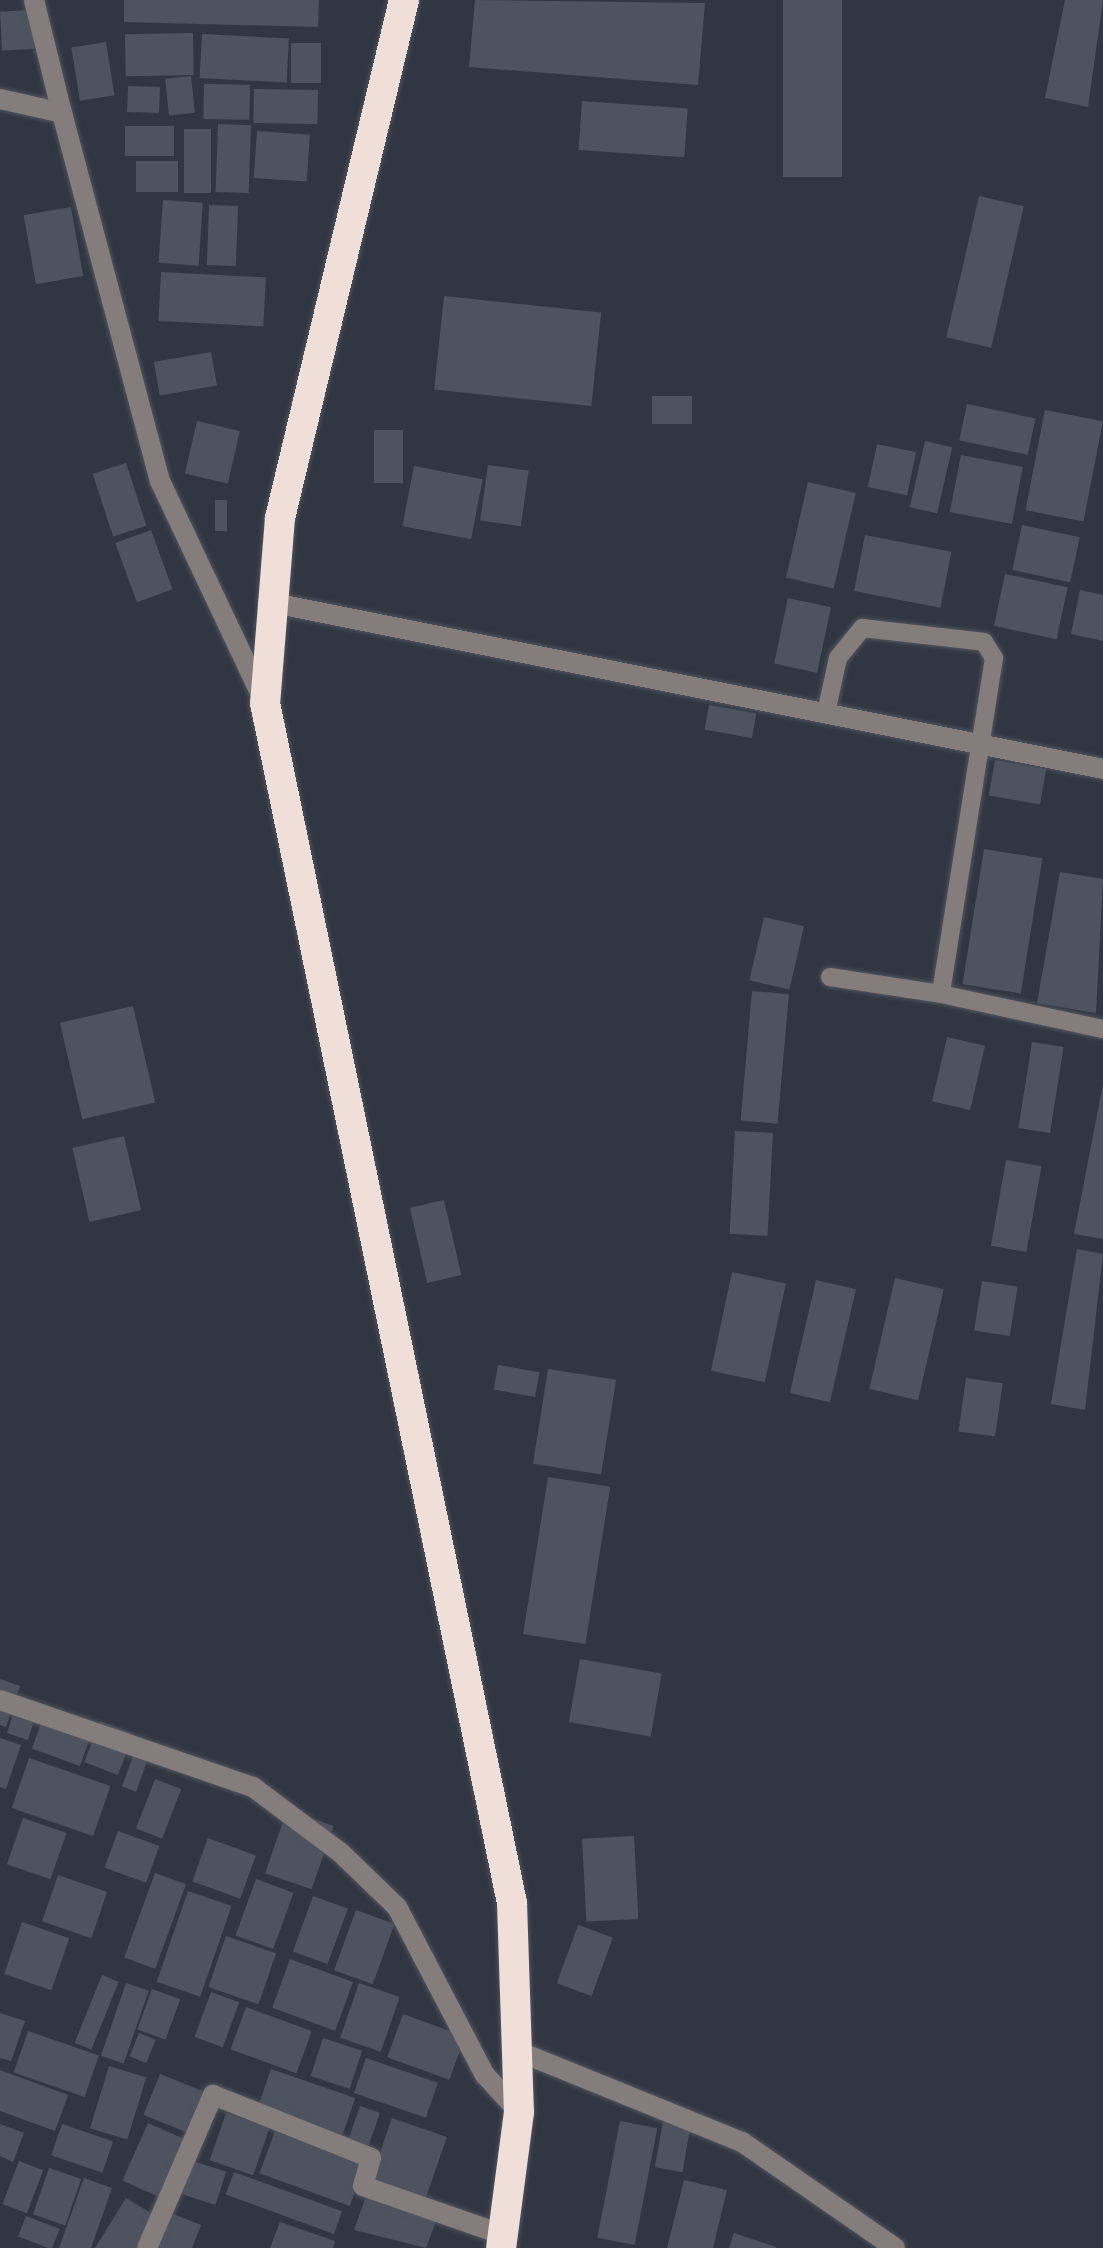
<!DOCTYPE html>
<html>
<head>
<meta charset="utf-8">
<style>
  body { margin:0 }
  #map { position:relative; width:1103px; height:2248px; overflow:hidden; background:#313742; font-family:"Archivo Narrow",sans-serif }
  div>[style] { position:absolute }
  .building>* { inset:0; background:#4d5460; transform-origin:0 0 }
  .roads { filter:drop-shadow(0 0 2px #4f555f) drop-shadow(0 0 2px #4f555f) }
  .lane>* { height:18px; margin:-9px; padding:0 9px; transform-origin:9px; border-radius:9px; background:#847d7b }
  .street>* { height:20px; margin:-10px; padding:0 10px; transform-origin:10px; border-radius:10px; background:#847d7b }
  .highway>* { height:30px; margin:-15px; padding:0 15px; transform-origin:15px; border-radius:15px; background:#f0ded9 }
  span { translate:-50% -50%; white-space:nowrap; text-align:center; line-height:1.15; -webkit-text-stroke:10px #1b1e23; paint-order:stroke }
</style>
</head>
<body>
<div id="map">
  <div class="building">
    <i style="clip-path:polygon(124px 0,319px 0,318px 27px,124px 22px)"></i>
    <i style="clip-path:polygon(475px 0,705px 3px,698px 85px,469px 67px)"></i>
    <i style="left:783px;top:0;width:59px;height:177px"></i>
    <i style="clip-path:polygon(1065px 0,1103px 0,1088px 107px,1045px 98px)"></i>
    <i style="left:32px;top:10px;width:39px;height:32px;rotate:87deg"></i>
    <i style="left:193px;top:33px;width:42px;height:68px;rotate:89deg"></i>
    <i style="left:202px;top:34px;width:87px;height:44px;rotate:3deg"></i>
    <i style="left:106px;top:42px;width:54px;height:35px;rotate:81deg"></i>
    <i style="left:291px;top:43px;width:30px;height:40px"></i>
    <i style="left:191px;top:76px;width:37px;height:26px;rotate:84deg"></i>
    <i style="left:204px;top:84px;width:46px;height:35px;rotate:1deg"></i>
    <i style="left:128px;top:86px;width:32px;height:26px;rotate:2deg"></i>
    <i style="left:254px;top:89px;width:64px;height:34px;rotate:1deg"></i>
    <i style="left:582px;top:101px;width:106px;height:49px;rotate:4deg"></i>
    <i style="left:218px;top:124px;width:33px;height:68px;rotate:2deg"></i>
    <i style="left:174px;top:126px;width:30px;height:49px;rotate:90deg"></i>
    <i style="left:184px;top:129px;width:27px;height:64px"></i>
    <i style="left:257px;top:131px;width:53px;height:47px;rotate:4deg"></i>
    <i style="left:136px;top:161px;width:42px;height:31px"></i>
    <i style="left:979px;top:196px;width:46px;height:145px;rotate:13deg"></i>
    <i style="left:163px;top:200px;width:40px;height:63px;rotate:4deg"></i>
    <i style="left:209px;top:205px;width:29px;height:60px;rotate:2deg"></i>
    <i style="left:71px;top:207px;width:70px;height:48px;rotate:80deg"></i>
    <i style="left:161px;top:272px;width:105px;height:49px;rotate:3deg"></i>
    <i style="left:444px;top:296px;width:158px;height:94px;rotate:6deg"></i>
    <i style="left:211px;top:352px;width:34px;height:58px;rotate:80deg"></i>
    <i style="left:692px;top:396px;width:28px;height:40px;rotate:90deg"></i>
    <i style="left:967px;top:404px;width:70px;height:37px;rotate:12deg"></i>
    <i style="left:1045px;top:410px;width:59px;height:102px;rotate:11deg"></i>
    <i style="left:197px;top:421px;width:44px;height:54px;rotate:13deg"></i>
    <i style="left:374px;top:430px;width:29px;height:53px"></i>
    <i style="left:925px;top:441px;width:28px;height:68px;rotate:13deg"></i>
    <i style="left:877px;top:444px;width:40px;height:44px;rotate:12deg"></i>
    <i style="left:961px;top:455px;width:63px;height:58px;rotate:11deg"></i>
    <i style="left:126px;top:463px;width:66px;height:35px;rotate:72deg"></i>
    <i style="left:488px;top:465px;width:41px;height:56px;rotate:8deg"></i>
    <i style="left:414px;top:466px;width:70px;height:61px;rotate:11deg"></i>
    <i style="left:808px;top:482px;width:49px;height:98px;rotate:13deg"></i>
    <i style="left:215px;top:500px;width:12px;height:31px"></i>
    <i style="left:1022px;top:525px;width:59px;height:46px;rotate:12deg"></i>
    <i style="left:151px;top:530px;width:63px;height:38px;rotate:70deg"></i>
    <i style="left:865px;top:535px;width:88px;height:57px;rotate:11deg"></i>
    <i style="left:1005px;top:574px;width:64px;height:53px;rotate:12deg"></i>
    <i style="clip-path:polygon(1080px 590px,1103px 595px,1103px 641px,1071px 634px)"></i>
    <i style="left:788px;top:598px;width:44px;height:67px;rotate:12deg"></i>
    <i style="left:709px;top:705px;width:48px;height:25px;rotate:10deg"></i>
    <i style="left:995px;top:760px;width:52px;height:36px;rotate:10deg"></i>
    <i style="left:984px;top:849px;width:59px;height:137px;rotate:9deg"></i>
    <i style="clip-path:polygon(1060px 872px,1103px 879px,1096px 1013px,1037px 1003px)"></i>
    <i style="left:764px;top:917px;width:41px;height:65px;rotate:13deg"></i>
    <i style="left:752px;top:991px;width:37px;height:130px;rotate:5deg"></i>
    <i style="left:133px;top:1006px;width:99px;height:75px;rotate:77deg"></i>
    <i style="left:947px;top:1037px;width:39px;height:66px;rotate:13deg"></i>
    <i style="left:1032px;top:1042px;width:32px;height:87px;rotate:9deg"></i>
    <i style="clip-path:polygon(1103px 1084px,1103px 1239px,1074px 1234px)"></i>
    <i style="left:735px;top:1131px;width:38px;height:103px;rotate:3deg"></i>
    <i style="left:124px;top:1136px;width:76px;height:53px;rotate:77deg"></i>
    <i style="left:1006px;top:1160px;width:36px;height:87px;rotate:10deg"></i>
    <i style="left:444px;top:1200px;width:77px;height:35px;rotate:77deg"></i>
    <i style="clip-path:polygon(1077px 1249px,1103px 1254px,1085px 1410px,1051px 1404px)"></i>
    <i style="left:732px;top:1272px;width:55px;height:101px;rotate:12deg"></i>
    <i style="left:895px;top:1278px;width:50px;height:114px;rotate:13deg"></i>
    <i style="left:816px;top:1280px;width:41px;height:116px;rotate:13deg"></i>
    <i style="left:982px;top:1281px;width:36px;height:50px;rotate:9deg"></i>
    <i style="left:498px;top:1365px;width:42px;height:25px;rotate:10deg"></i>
    <i style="left:548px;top:1369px;width:69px;height:96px;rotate:9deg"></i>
    <i style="left:966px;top:1378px;width:37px;height:54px;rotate:8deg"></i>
    <i style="left:548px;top:1477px;width:63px;height:159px;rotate:9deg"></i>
    <i style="left:580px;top:1659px;width:83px;height:64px;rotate:10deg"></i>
    <i style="clip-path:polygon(0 1679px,20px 1686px,6px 1727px,0 1725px)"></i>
    <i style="left:19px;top:1696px;width:22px;height:39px;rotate:18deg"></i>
    <i style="left:46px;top:1710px;width:51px;height:41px;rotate:20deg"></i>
    <i style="left:100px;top:1721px;width:36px;height:44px;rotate:21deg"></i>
    <i style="clip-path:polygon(0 1738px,21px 1745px,6px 1789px,0 1787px)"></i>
    <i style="left:136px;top:1748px;width:15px;height:41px;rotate:20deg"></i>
    <i style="left:29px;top:1758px;width:86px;height:53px;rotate:19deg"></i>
    <i style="left:155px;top:1779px;width:28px;height:53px;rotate:21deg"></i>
    <i style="left:287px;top:1810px;width:49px;height:67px;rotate:19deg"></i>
    <i style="left:23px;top:1818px;width:46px;height:49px;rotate:19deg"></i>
    <i style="left:118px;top:1831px;width:44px;height:39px;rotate:20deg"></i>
    <i style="left:634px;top:1836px;width:83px;height:52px;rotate:87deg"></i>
    <i style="left:208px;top:1838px;width:51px;height:46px;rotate:20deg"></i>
    <i style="left:155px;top:1873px;width:33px;height:90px;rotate:20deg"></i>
    <i style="left:58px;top:1875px;width:52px;height:49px;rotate:19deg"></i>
    <i style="left:256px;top:1879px;width:40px;height:60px;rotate:20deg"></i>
    <i style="left:188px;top:1891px;width:46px;height:96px;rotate:19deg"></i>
    <i style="left:313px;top:1896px;width:37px;height:59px;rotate:20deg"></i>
    <i style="left:356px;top:1910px;width:41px;height:64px;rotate:20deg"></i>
    <i style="left:22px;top:1922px;width:50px;height:55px;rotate:19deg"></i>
    <i style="left:578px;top:1925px;width:37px;height:62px;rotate:20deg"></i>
    <i style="left:226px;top:1936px;width:53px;height:54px;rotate:19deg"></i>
    <i style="left:290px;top:1959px;width:67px;height:52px;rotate:20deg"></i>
    <i style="left:102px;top:1975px;width:18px;height:73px;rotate:22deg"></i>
    <i style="left:126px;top:1983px;width:24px;height:77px;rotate:19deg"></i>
    <i style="left:359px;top:1983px;width:43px;height:58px;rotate:19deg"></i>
    <i style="left:152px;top:1989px;width:30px;height:43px;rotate:20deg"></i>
    <i style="left:211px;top:1992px;width:30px;height:48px;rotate:20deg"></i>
    <i style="left:246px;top:2007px;width:70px;height:45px;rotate:20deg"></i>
    <i style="clip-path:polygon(0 2013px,25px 2021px,11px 2061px,0 2058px)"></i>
    <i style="left:403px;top:2014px;width:66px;height:46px;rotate:20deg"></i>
    <i style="left:28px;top:2031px;width:75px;height:44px;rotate:19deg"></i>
    <i style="left:139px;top:2033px;width:18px;height:25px;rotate:22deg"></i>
    <i style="left:323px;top:2038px;width:41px;height:40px;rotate:18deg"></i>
    <i style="left:366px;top:2058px;width:76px;height:37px;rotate:19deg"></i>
    <i style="left:109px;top:2066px;width:39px;height:65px;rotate:17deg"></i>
    <i style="left:271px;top:2069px;width:89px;height:49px;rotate:19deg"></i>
    <i style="clip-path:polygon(0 2070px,68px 2095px,55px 2131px,0 2111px)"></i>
    <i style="left:160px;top:2074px;width:57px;height:44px;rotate:22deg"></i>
    <i style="left:360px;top:2106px;width:21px;height:40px;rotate:19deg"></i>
    <i style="left:226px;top:2113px;width:46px;height:50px;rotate:19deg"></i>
    <i style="left:392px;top:2118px;width:58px;height:65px;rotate:19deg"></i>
    <i style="left:620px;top:2121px;width:38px;height:119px;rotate:11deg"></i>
    <i style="left:663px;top:2121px;width:28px;height:47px;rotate:10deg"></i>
    <i style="left:148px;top:2123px;width:47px;height:63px;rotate:24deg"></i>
    <i style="clip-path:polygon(0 2124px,24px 2133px,13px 2162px,0 2156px)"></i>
    <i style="left:62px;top:2124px;width:54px;height:33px;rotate:19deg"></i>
    <i style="left:275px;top:2131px;width:96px;height:45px;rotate:20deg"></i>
    <i style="left:190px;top:2160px;width:38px;height:35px;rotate:18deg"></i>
    <i style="left:19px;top:2161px;width:26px;height:46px;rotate:21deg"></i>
    <i style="left:49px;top:2168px;width:34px;height:49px;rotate:19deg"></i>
    <i style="left:234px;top:2172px;width:115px;height:24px;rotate:20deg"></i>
    <i style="clip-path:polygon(84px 2178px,112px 2188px,91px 2248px,59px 2248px)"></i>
    <i style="clip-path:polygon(684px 2180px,727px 2190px,713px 2248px,667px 2248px)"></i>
    <i style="clip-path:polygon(369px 2188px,439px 2213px,426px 2248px,354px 2230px)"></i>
    <i style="clip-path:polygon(126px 2198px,156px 2216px,137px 2248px,95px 2248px)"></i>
    <i style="clip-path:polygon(168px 2212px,201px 2225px,192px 2248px,154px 2248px)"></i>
    <i style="left:26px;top:2216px;width:36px;height:22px;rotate:21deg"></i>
    <i style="clip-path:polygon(280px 2222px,335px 2241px,333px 2248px,270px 2248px)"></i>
    <i style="clip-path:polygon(734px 2233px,776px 2247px,776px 2248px,729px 2248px)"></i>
  </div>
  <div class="roads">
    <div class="lane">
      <i style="left:826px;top:713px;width:56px;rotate:-77.7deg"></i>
      <i style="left:838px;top:658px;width:38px;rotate:-51deg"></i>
      <i style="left:862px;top:628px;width:123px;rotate:6.5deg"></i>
      <i style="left:984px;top:642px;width:19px;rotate:58deg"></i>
      <i style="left:994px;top:658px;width:340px;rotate:99deg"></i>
      <i style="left:941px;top:994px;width:166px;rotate:12.2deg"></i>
      <i style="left:830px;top:977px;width:112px;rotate:8.7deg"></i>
    </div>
    <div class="street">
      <i style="left:34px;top:0;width:116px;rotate:76.1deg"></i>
      <i style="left:0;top:99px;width:64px;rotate:12.7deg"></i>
      <i style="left:62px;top:113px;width:381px;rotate:75.1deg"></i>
      <i style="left:160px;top:481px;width:243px;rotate:64.7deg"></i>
      <i style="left:268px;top:602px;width:852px;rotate:11.31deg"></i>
      <i style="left:0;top:1700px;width:268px;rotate:19deg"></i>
      <i style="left:253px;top:1787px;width:110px;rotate:36.9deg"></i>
      <i style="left:341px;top:1853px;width:78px;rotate:44deg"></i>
      <i style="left:397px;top:1907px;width:190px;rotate:62.4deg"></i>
      <i style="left:485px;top:2075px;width:50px;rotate:47.4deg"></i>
      <i style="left:520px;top:2052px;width:240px;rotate:22.1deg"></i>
      <i style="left:742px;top:2142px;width:186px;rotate:34.7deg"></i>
      <i style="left:147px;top:2248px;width:167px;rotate:-66.7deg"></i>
      <i style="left:213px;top:2095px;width:170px;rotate:21.7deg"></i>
      <i style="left:371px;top:2158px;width:29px;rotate:106deg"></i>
      <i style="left:363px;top:2186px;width:149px;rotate:19.2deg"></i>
    </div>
    <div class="highway">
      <i style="left:404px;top:0;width:533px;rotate:103.46deg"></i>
      <i style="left:280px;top:518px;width:186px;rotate:94.6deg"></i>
      <i style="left:265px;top:703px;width:1225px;rotate:78.37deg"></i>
      <i style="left:512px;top:1903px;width:209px;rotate:88.1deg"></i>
      <i style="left:519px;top:2112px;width:137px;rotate:97.5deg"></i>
    </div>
  </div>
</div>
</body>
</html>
